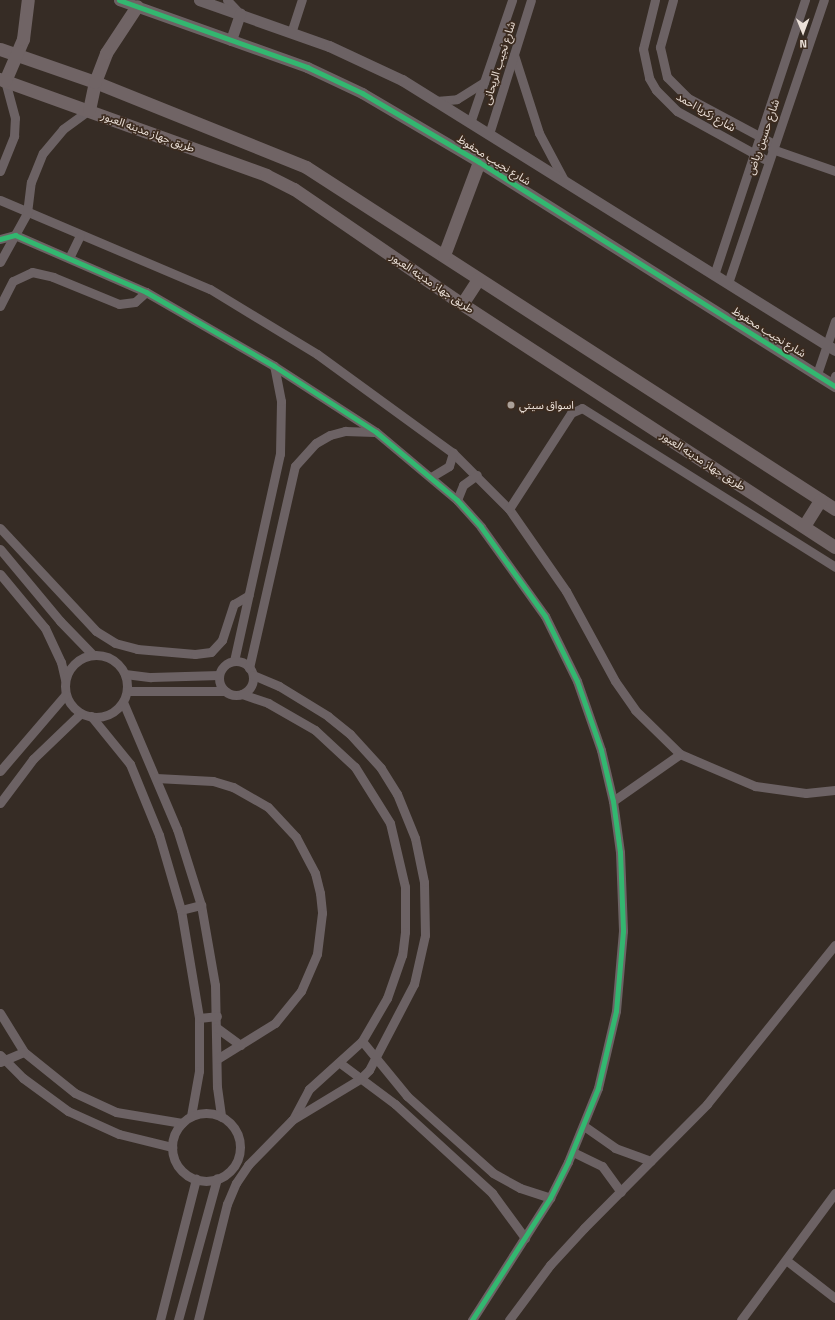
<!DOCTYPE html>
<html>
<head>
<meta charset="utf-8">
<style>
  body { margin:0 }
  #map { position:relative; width:835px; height:1320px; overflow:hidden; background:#362c25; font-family:"Titillium Web","Noto Sans Arabic",sans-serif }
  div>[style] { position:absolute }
  .minor>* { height:9px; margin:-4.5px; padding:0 4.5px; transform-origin:4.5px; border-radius:4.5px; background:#6c6264 }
  .minor>.ring { margin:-4.5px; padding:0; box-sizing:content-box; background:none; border:9px solid #6c6264; border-radius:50% }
  .tertiary>* { height:11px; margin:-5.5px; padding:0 5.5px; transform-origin:5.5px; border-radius:5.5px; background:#6c6264 }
  .secondary>* { height:13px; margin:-6.5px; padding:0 6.5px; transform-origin:6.5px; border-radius:6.5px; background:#706465 }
  .cycleway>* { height:5px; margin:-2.5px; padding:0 2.5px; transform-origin:2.5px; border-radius:2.5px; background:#33b770 }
  .dots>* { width:11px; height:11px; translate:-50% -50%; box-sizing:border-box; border:2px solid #3c2b1f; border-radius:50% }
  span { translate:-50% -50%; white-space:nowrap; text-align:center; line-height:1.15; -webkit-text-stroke:3.5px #3c2b1f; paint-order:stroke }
  .street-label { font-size:11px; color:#ebe0d8 }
  .poi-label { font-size:11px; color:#ebe0d8 }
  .left { translate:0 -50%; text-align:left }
  .north { position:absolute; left:783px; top:12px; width:40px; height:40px; -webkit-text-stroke:3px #3c2b1f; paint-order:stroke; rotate:179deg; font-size:11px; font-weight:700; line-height:16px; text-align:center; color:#ebe0d8 }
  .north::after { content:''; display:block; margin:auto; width:14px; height:18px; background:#ebe0d8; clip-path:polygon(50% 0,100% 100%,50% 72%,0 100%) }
</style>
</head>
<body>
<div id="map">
  <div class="minor">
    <i style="left:227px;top:0;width:19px;rotate:47deg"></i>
    <i style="left:655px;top:0;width:50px;rotate:103.8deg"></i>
    <i style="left:643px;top:49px;width:30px;rotate:78deg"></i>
    <i style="left:649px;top:78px;width:14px;rotate:60deg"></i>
    <i style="left:656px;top:90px;width:30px;rotate:45deg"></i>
    <i style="left:677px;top:111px;width:104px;rotate:28.8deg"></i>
    <i style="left:673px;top:0;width:49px;rotate:105.5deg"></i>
    <i style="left:660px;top:47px;width:31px;rotate:77deg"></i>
    <i style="left:667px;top:77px;width:30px;rotate:45deg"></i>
    <i style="left:688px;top:98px;width:98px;rotate:28.1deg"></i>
    <i style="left:291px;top:33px;width:35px;rotate:-72deg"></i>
    <i style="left:514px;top:55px;width:82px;rotate:72.2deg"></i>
    <i style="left:539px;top:133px;width:55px;rotate:62deg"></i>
    <i style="left:436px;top:101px;width:21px;rotate:-5deg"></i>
    <i style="left:457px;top:99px;width:32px;rotate:-32deg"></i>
    <i style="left:470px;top:123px;width:130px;rotate:-71.1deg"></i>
    <i style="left:489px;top:134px;width:140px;rotate:-72.6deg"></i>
    <i style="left:772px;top:149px;width:67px;rotate:19.2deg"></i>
    <i style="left:0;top:171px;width:38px;rotate:-68deg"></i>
    <i style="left:14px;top:136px;width:18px;rotate:-87deg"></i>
    <i style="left:15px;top:118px;width:38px;rotate:-105deg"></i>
    <i style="left:0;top:200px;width:228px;rotate:23deg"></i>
    <i style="left:210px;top:289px;width:125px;rotate:31.3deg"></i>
    <i style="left:317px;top:354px;width:168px;rotate:36.1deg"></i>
    <i style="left:453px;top:453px;width:79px;rotate:45deg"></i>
    <i style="left:509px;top:509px;width:100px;rotate:55.2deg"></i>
    <i style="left:566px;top:591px;width:102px;rotate:61.4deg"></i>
    <i style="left:615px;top:681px;width:35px;rotate:55deg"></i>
    <i style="left:635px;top:710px;width:63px;rotate:44.4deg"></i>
    <i style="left:680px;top:754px;width:82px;rotate:23.1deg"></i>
    <i style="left:755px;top:786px;width:51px;rotate:7.8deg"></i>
    <i style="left:806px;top:793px;width:29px;rotate:-6deg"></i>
    <i style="left:0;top:239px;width:16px;rotate:-15deg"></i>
    <i style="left:15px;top:235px;width:143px;rotate:23.5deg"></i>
    <i style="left:146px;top:292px;width:148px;rotate:30deg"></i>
    <i style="left:274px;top:366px;width:121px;rotate:32.9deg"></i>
    <i style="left:376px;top:432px;width:106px;rotate:40deg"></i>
    <i style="left:457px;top:500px;width:36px;rotate:48deg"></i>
    <i style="left:481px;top:527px;width:110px;rotate:54.3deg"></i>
    <i style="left:545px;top:616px;width:72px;rotate:63.8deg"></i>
    <i style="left:577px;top:681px;width:73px;rotate:70.8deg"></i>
    <i style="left:601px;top:750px;width:52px;rotate:76.8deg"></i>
    <i style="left:613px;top:801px;width:51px;rotate:82.2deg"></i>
    <i style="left:620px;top:852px;width:79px;rotate:87.8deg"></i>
    <i style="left:623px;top:931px;width:80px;rotate:95deg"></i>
    <i style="left:616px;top:1011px;width:79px;rotate:103.2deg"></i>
    <i style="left:598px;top:1088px;width:80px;rotate:112.1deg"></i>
    <i style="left:568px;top:1162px;width:40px;rotate:116.6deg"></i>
    <i style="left:550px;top:1198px;width:145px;rotate:122.6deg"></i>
    <i style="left:69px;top:258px;width:25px;rotate:-64deg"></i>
    <i style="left:0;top:262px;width:56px;rotate:-61.1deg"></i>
    <i style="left:27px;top:213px;width:31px;rotate:-83deg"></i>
    <i style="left:31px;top:182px;width:31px;rotate:-68deg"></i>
    <i style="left:43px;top:153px;width:31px;rotate:-50deg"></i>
    <i style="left:63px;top:129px;width:32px;rotate:-36deg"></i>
    <i style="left:714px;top:275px;width:290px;rotate:-71.7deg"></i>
    <i style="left:728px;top:283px;width:299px;rotate:-71.3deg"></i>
    <i style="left:0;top:306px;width:28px;rotate:-63deg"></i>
    <i style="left:13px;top:281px;width:21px;rotate:-25deg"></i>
    <i style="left:32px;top:272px;width:22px;rotate:13deg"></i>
    <i style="left:53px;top:277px;width:71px;rotate:22.2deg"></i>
    <i style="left:119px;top:304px;width:16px;rotate:-7deg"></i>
    <i style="left:135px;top:302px;width:15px;rotate:-42deg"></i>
    <i style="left:817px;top:374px;width:56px;rotate:-71.2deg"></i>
    <i style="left:832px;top:384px;width:9px;rotate:-69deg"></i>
    <i style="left:431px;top:477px;width:21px;rotate:-31deg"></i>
    <i style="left:449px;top:466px;width:14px;rotate:-73deg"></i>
    <i style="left:457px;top:500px;width:16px;rotate:-68deg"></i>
    <i style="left:463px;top:485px;width:17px;rotate:-36deg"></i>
    <i style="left:509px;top:509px;width:114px;rotate:-57.1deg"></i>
    <i style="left:571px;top:413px;width:12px;rotate:-24deg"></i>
    <i style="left:582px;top:408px;width:299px;rotate:32.1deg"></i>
    <i style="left:0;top:528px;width:141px;rotate:47deg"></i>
    <i style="left:96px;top:631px;width:22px;rotate:32deg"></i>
    <i style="left:115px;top:643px;width:23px;rotate:15deg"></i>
    <i style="left:137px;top:649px;width:58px;rotate:4.9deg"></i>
    <i style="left:195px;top:654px;width:16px;rotate:-7deg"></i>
    <i style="left:211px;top:652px;width:16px;rotate:-47deg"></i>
    <i style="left:222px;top:640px;width:38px;rotate:-72deg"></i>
    <i style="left:234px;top:604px;width:17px;rotate:-31deg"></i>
    <i style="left:0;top:549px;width:94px;rotate:50.2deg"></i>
    <i style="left:60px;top:621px;width:47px;rotate:45.9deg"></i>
    <i style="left:0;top:574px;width:70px;rotate:50.2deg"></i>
    <i style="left:45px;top:628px;width:38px;rotate:65deg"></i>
    <i style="left:61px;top:662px;width:18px;rotate:77deg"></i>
    <i class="ring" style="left:65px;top:655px;width:53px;height:53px"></i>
    <i style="left:234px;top:661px;width:212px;rotate:-77.5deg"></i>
    <i style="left:280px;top:454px;width:53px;rotate:-88.9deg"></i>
    <i style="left:281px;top:401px;width:36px;rotate:-101deg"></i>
    <i class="ring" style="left:219px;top:661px;width:25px;height:25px"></i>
    <i style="left:249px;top:668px;width:207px;rotate:-77.2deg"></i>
    <i style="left:295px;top:466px;width:31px;rotate:-48deg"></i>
    <i style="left:316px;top:443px;width:16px;rotate:-30deg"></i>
    <i style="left:330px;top:435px;width:16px;rotate:-15deg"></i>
    <i style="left:345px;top:431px;width:29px;rotate:2deg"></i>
    <i style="left:125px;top:674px;width:26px;rotate:7deg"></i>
    <i style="left:151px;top:677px;width:68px;rotate:-1.7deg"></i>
    <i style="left:127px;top:691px;width:98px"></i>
    <i style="left:242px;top:694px;width:28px;rotate:19deg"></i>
    <i style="left:268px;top:703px;width:54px;rotate:29.9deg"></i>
    <i style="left:315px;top:730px;width:54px;rotate:42.8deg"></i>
    <i style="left:355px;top:767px;width:66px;rotate:58deg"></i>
    <i style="left:390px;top:823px;width:66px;rotate:76.8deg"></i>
    <i style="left:405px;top:887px;width:45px;rotate:90deg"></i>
    <i style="left:405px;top:932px;width:23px;rotate:97deg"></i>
    <i style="left:402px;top:955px;width:46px;rotate:109.2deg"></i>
    <i style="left:387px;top:998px;width:50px;rotate:120.2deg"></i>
    <i style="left:362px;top:1041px;width:72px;rotate:137.8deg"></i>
    <i style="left:309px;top:1089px;width:34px;rotate:118deg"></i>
    <i style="left:123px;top:702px;width:138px;rotate:67deg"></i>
    <i style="left:177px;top:829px;width:80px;rotate:72.5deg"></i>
    <i style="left:201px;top:905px;width:81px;rotate:80.1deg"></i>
    <i style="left:215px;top:985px;width:102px;rotate:88.9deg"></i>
    <i style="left:217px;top:1087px;width:30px;rotate:82deg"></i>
    <i style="left:91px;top:716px;width:62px;rotate:50.9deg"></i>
    <i style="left:130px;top:764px;width:77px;rotate:67.8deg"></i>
    <i style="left:159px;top:835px;width:78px;rotate:73.7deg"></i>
    <i style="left:181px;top:910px;width:109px;rotate:80.5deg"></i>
    <i style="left:199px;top:1018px;width:53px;rotate:90deg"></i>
    <i style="left:199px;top:1071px;width:46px;rotate:100.1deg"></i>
    <i style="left:0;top:771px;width:101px;rotate:-49.4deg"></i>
    <i style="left:156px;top:778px;width:57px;rotate:3deg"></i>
    <i style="left:213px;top:781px;width:21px;rotate:17deg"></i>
    <i style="left:233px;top:787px;width:40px;rotate:29.7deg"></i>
    <i style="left:268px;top:807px;width:41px;rotate:47deg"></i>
    <i style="left:296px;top:837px;width:41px;rotate:62.2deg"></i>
    <i style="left:315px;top:873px;width:21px;rotate:76deg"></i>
    <i style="left:320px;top:893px;width:20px;rotate:84deg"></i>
    <i style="left:322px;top:913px;width:41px;rotate:97deg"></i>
    <i style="left:317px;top:954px;width:40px;rotate:113.4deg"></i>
    <i style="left:301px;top:991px;width:41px;rotate:129.1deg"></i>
    <i style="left:275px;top:1023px;width:68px;rotate:148.2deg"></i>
    <i style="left:613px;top:801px;width:82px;rotate:-35deg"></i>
    <i style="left:0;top:803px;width:55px;rotate:-53.1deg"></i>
    <i style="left:33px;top:759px;width:66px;rotate:-43.8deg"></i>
    <i style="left:181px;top:910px;width:21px;rotate:-14deg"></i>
    <i style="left:0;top:1013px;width:46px;rotate:58.4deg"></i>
    <i style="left:24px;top:1052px;width:65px;rotate:38.8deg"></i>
    <i style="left:75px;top:1093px;width:45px;rotate:24.9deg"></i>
    <i style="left:116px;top:1112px;width:67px;rotate:9.5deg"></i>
    <i style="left:199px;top:1018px;width:18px;rotate:-6deg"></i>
    <i style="left:217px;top:1028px;width:29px;rotate:36deg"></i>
    <i style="left:362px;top:1041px;width:71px;rotate:50.7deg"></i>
    <i style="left:407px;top:1096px;width:115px;rotate:41.8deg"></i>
    <i style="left:493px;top:1173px;width:31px;rotate:29deg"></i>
    <i style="left:520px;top:1188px;width:32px;rotate:18deg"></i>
    <i style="left:0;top:1055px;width:33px;rotate:45deg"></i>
    <i style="left:23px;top:1078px;width:56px;rotate:36.3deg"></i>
    <i style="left:68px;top:1111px;width:56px;rotate:24.3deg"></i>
    <i style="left:119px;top:1134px;width:55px;rotate:13.8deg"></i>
    <i style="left:0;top:1062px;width:26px;rotate:-23deg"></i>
    <i style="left:340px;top:1063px;width:69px;rotate:36.7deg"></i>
    <i style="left:395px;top:1104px;width:132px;rotate:42.5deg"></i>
    <i style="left:492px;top:1193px;width:56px;rotate:53.7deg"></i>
    <i class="ring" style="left:172px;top:1113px;width:59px;height:59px"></i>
    <i style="left:584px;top:1126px;width:38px;rotate:35deg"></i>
    <i style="left:615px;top:1148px;width:38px;rotate:20deg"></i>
    <i style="left:573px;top:1152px;width:32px;rotate:26deg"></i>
    <i style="left:602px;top:1166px;width:32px;rotate:54deg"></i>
    <i style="left:786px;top:1260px;width:62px;rotate:37.8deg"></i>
    <i style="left:160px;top:1320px;width:146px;rotate:-75.7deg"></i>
    <i style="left:178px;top:1320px;width:147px;rotate:-74.6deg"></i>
    <i style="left:198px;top:1320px;width:120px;rotate:-76deg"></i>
    <i style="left:227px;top:1204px;width:23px;rotate:-67deg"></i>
    <i style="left:236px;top:1183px;width:22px;rotate:-56deg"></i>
    <i style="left:248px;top:1165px;width:63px;rotate:-45.6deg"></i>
    <i style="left:292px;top:1120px;width:79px;rotate:-31.1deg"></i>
    <i style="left:360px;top:1079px;width:13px;rotate:-45deg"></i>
    <i style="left:369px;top:1070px;width:97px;rotate:-62.4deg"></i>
    <i style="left:414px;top:984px;width:50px;rotate:-77.3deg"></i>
    <i style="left:425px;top:935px;width:53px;rotate:-91.1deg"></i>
    <i style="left:424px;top:882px;width:45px;rotate:-101.6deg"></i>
    <i style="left:415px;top:838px;width:48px;rotate:-112.2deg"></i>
    <i style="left:397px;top:794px;width:31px;rotate:-122deg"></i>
    <i style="left:381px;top:768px;width:46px;rotate:-132.4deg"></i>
    <i style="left:350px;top:734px;width:28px;rotate:-141deg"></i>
    <i style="left:328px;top:716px;width:57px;rotate:-148.5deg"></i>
    <i style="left:279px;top:686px;width:28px;rotate:-157deg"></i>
    <i style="left:509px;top:1320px;width:69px;rotate:-53.3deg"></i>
    <i style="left:550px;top:1265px;width:50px;rotate:-47.4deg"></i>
    <i style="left:584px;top:1228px;width:175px;rotate:-45.2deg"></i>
    <i style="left:707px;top:1104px;width:204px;rotate:-51.2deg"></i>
    <i style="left:741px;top:1320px;width:158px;rotate:-53.5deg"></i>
  </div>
  <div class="tertiary">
    <i style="left:119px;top:0;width:200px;rotate:19.6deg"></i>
    <i style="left:307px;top:67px;width:61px;rotate:25.3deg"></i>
    <i style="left:362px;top:93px;width:136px;rotate:30.5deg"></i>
    <i style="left:479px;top:162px;width:421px;rotate:32.2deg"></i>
    <i style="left:199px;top:0;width:138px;rotate:19.5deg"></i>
    <i style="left:329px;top:46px;width:81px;rotate:25deg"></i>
    <i style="left:402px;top:80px;width:510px;rotate:31.95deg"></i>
    <i style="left:231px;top:40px;width:28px;rotate:-71deg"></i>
  </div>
  <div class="secondary">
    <i style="left:0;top:49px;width:101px;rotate:19.2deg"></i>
    <i style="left:95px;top:82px;width:227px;rotate:21.9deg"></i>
    <i style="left:306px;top:167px;width:630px;rotate:32.88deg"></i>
    <i style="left:0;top:79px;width:283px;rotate:19.8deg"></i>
    <i style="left:266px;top:175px;width:31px;rotate:27deg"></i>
    <i style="left:294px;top:189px;width:204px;rotate:34.4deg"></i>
    <i style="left:462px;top:304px;width:445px;rotate:33.1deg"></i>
    <i style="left:5px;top:81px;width:46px;rotate:-66.8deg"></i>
    <i style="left:23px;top:39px;width:39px;rotate:-83deg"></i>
    <i style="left:89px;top:110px;width:29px;rotate:-78deg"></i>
    <i style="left:95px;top:82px;width:31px;rotate:-69deg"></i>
    <i style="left:106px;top:53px;width:56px;rotate:-56.6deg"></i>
    <i style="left:444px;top:255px;width:99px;rotate:-69.4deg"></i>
    <i style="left:462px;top:304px;width:30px;rotate:-57deg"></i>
    <i style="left:804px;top:526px;width:31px;rotate:-58deg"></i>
  </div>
  <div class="cycleway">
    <i style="left:119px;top:0;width:200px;rotate:19.6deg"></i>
    <i style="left:307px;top:67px;width:61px;rotate:25.3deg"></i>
    <i style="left:362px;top:93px;width:136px;rotate:30.5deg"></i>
    <i style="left:479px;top:162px;width:421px;rotate:32.2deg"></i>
    <i style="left:0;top:239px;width:16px;rotate:-15deg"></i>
    <i style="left:15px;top:235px;width:143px;rotate:23.5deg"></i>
    <i style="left:146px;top:292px;width:148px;rotate:30deg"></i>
    <i style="left:274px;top:366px;width:121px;rotate:32.9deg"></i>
    <i style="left:376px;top:432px;width:106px;rotate:40deg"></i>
    <i style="left:457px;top:500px;width:36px;rotate:48deg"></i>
    <i style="left:481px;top:527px;width:110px;rotate:54.3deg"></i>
    <i style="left:545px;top:616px;width:72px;rotate:63.8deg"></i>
    <i style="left:577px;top:681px;width:73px;rotate:70.8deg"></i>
    <i style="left:601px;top:750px;width:52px;rotate:76.8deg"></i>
    <i style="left:613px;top:801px;width:51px;rotate:82.2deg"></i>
    <i style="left:620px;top:852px;width:79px;rotate:87.8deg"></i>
    <i style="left:623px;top:931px;width:80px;rotate:95deg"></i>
    <i style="left:616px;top:1011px;width:79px;rotate:103.2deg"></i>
    <i style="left:598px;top:1088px;width:80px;rotate:112.1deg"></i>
    <i style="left:568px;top:1162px;width:40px;rotate:116.6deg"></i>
    <i style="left:550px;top:1198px;width:145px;rotate:122.6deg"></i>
  </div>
  <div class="dots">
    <i style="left:511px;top:405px;background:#aca199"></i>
  </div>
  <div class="street-label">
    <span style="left:499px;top:63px;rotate:-73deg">شارع نجيب الريحانى</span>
    <span style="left:706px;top:112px;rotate:30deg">شارع زكريا احمد</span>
    <span style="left:148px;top:132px;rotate:20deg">طريق جهاز مدينه العبور</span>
    <span style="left:763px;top:137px;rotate:-71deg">شارع حسين رياض</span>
    <span style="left:494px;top:160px;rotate:32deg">شارع نجيب محفوظ</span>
    <span style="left:432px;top:283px;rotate:34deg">طريق جهاز مدينه العبور</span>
    <span style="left:769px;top:332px;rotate:32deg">شارع نجيب محفوظ</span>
    <span style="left:703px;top:461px;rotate:33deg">طريق جهاز مدينه العبور</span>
  </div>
  <div class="poi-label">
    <span class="left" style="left:519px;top:405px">اسواق سيتي</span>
  </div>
  <div class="north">N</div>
</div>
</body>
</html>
